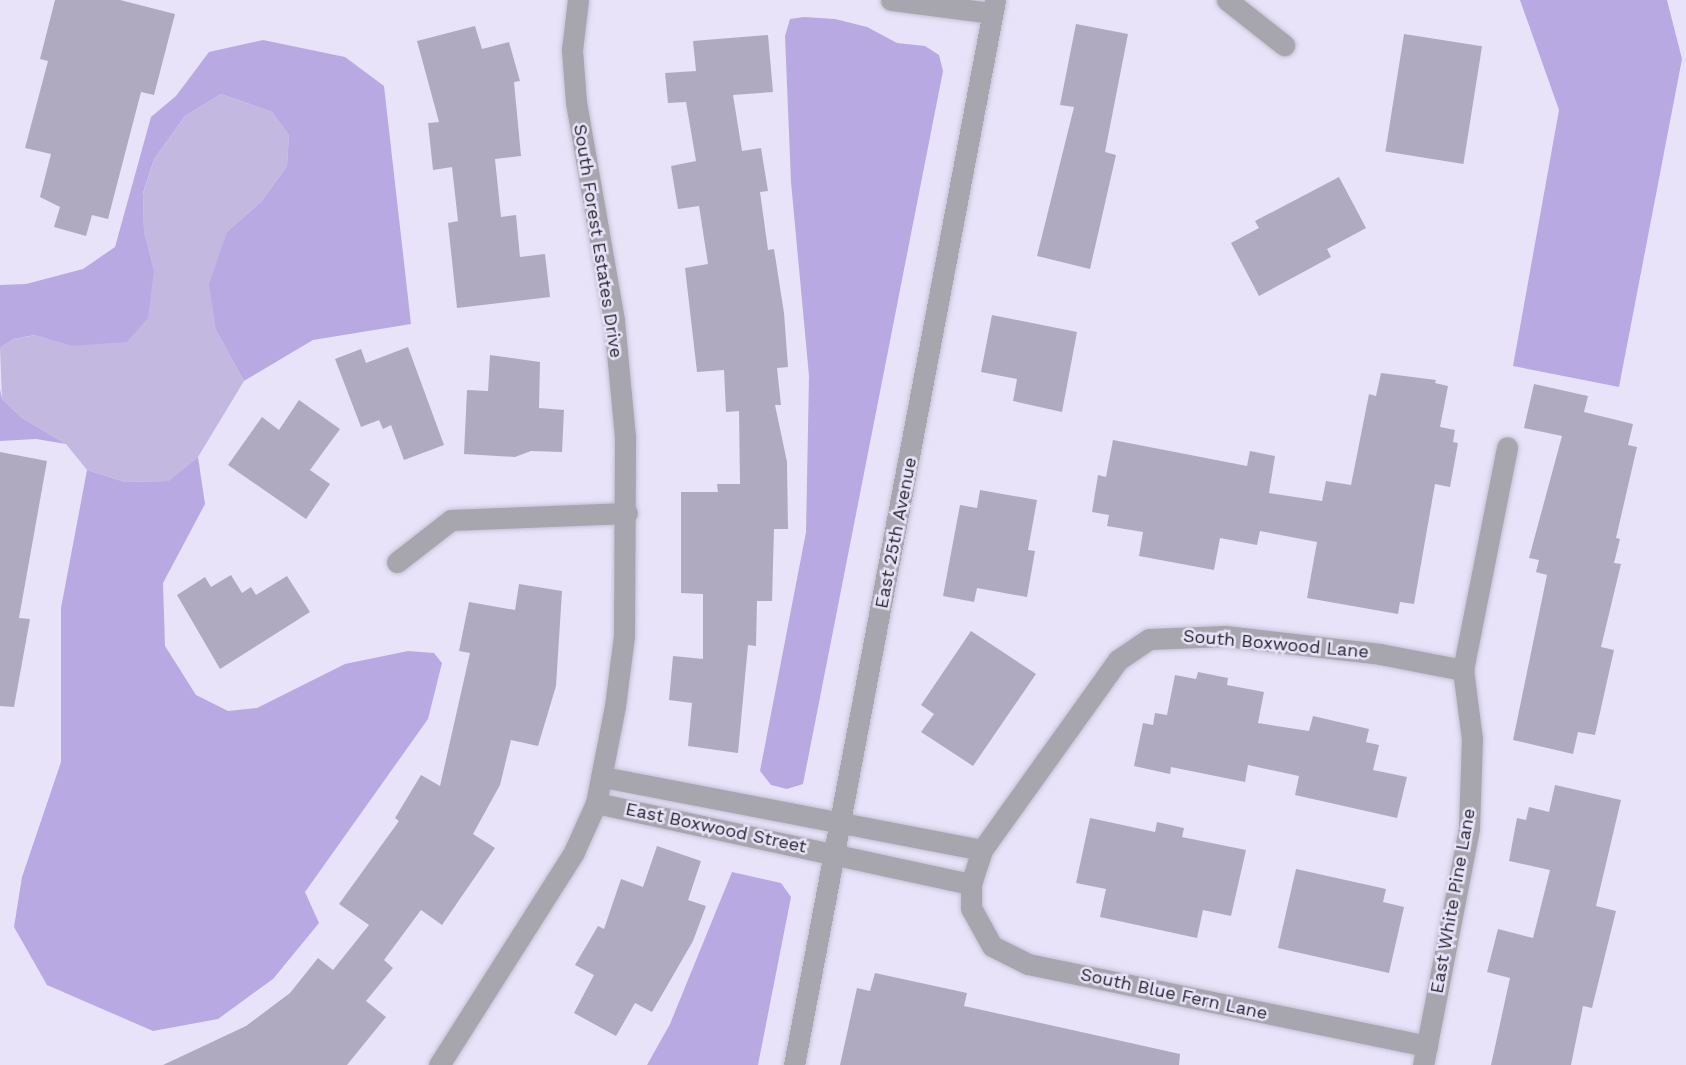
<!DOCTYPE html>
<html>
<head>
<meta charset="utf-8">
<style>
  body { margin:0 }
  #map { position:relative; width:1686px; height:1065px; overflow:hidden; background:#e8e3f9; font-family:"Work Sans",sans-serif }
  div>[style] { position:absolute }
  .green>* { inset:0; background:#c3b9e0 }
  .forest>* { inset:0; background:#b9a9e3 }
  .building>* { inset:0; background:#b0aac0; transform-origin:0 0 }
  .roads { filter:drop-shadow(0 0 2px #c5c1d4) drop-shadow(0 0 2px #c5c1d4) }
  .minor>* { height:21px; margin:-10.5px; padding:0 10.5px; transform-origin:10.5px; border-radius:10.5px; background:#a7a5ae }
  span { translate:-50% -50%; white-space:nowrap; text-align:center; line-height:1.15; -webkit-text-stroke:5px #e8e3f9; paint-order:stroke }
  .street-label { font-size:18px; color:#27252d }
</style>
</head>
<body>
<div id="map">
  <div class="green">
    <i style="clip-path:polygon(221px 94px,272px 112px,289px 135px,287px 166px,262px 201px,227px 232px,216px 330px,244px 381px,198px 457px,168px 481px,125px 482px,87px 470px,66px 444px,22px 418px,2px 399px,0 348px,13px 339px,36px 335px,71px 346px,154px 270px,144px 231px,143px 194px,154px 159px,185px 116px)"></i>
  </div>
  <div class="forest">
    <i style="clip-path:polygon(1520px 0,1667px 0,1682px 59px,1619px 387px,1513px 366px,1559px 110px)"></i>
    <i style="clip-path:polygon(804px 17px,835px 19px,867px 27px,897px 43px,925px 46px,939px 55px,943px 71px,803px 784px,787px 789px,771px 785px,760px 771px,806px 532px,809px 376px,791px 182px,785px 36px,790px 19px)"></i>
    <i style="clip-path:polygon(263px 40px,345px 57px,384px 86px,411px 324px,313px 340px,244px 381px,216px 330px,209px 284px,227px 232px,262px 201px,287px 166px,289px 135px,272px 112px,221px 94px,185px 116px,154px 159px,143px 193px,144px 231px,154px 270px,148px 318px,127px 342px,71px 346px,35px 335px,13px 339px,0 348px,0 285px,26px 284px,83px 269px,115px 247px,151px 117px,176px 96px,209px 52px)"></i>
    <i style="clip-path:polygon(0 389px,2px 399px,22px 418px,66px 444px,36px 439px,0 441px)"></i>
    <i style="clip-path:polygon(198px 457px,205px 504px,163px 583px,165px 646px,196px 695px,228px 711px,257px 708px,345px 664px,408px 651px,434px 653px,442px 663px,428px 719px,305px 892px,319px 923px,273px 979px,218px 1019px,153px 1031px,47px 985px,14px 927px,22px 877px,61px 762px,61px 608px,87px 470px,125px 482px,168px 481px)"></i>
    <i style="clip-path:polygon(732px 872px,781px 883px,791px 897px,758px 1065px,647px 1065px,670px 1024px)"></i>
  </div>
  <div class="building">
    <i style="clip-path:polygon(55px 0,120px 0,175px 14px,154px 95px,141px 92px,108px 219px,92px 215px,86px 236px,54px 227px,60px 207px,40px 197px,51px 154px,25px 148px,48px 61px,40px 59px)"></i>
    <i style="clip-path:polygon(1076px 24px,1128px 34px,1105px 152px,1116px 155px,1090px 269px,1037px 256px,1074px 107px,1060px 105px)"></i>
    <i style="clip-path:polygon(475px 26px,482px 49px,509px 42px,520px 81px,514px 82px,521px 156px,495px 159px,501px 217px,516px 215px,520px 257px,545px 254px,550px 297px,457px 308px,448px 223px,458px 221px,452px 167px,433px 170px,428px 123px,439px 122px,417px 41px)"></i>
    <i style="left:1404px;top:34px;width:79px;height:119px;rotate:9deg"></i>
    <i style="clip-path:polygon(768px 35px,773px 92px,733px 95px,742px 151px,761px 148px,768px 191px,760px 192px,768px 250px,774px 249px,784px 313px,788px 367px,777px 368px,781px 405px,775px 405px,787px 462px,788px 529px,774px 529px,772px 601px,757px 601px,756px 646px,748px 645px,738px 753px,688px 746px,692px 703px,669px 700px,673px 656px,703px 659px,703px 594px,681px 593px,681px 492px,718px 492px,717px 484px,740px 484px,739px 411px,726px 412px,724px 370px,697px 372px,685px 268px,708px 264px,699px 206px,678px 209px,671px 166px,696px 161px,686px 102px,668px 103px,665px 73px,696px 71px,693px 41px)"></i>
    <i style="clip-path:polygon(1339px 177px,1366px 228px,1327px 249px,1331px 257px,1259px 296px,1231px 243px,1259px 228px,1255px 221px)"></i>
    <i style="clip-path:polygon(992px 315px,1077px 332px,1062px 412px,1013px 401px,1017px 379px,981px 372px)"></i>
    <i style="clip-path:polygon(408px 347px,444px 445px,404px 460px,391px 425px,383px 429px,379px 420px,361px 427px,335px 359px,361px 349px,366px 363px)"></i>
    <i style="clip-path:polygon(490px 355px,540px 362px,539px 408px,564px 410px,562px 452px,531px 451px,515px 457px,464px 454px,467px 390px,488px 391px)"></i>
    <i style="clip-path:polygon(1381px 373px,1436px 380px,1435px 383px,1448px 386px,1440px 427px,1455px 430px,1453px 442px,1458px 443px,1450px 487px,1435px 484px,1414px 604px,1400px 602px,1398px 614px,1307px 598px,1317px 542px,1260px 531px,1257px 545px,1220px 538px,1214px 570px,1139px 556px,1143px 532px,1107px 526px,1109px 515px,1092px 512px,1098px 475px,1106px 477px,1113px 440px,1247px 466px,1250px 451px,1275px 456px,1269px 493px,1322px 501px,1326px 481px,1351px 485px,1369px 394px,1376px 396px)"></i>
    <i style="clip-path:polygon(1534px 384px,1588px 396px,1584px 412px,1633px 424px,1628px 445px,1637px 447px,1616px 538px,1620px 539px,1614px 563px,1621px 564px,1601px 647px,1614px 650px,1595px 735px,1578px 732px,1573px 754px,1513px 740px,1547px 575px,1536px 572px,1539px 560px,1529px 558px,1562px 436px,1524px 428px)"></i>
    <i style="clip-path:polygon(299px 400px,340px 429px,310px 470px,330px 484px,306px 519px,228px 465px,262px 417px,279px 430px)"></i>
    <i style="clip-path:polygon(0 452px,47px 461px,19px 618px,30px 619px,14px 707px,0 706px)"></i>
    <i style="clip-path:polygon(980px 490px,1037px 500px,1028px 550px,1035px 551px,1027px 597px,977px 588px,974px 602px,943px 596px,960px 505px,977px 508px)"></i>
    <i style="clip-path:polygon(231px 575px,242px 593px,251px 587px,256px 595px,287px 576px,310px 612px,220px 669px,177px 595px,205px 577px,211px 587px)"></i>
    <i style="clip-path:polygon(519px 584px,562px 591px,556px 686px,538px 746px,511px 740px,500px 785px,473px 834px,495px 848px,442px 925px,421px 910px,384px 960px,393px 968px,366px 1001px,386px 1017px,347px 1065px,163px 1065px,246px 1026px,290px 993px,318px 958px,333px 970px,369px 925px,339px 904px,399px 821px,395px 818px,421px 775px,440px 786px,470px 653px,459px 651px,469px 602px,515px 610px)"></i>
    <i style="clip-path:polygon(971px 631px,1036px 674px,973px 766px,921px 732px,934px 714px,921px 705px)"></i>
    <i style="clip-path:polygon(1198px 672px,1228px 678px,1227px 685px,1264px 692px,1258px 723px,1309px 731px,1313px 716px,1369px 729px,1366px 742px,1379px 745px,1373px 770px,1407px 777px,1397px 818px,1295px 795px,1299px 776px,1248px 765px,1245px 782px,1171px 767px,1170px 774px,1134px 766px,1143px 723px,1153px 725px,1155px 713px,1167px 715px,1175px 675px,1196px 679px)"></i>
    <i style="clip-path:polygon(1555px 785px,1621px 800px,1596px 906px,1616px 911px,1592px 1008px,1583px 1006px,1571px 1065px,1491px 1065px,1510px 978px,1487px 972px,1498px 929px,1533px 938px,1550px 870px,1509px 861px,1517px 818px,1526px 820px,1529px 807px,1549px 812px)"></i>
    <i style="clip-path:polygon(1090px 818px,1155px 832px,1157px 822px,1184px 828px,1182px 837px,1246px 850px,1231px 916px,1203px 910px,1197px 938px,1100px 917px,1106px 889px,1076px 883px)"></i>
    <i style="clip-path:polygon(657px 846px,701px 861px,688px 900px,706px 906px,693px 941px,652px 1012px,635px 1003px,616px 1036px,574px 1013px,594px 975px,575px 965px,598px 926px,604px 929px,621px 879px,643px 887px)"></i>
    <i style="clip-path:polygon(1296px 869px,1386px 889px,1383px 902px,1404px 907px,1389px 973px,1278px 948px)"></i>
    <i style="clip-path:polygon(875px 973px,967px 993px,964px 1006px,1180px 1054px,1179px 1065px,840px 1065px,857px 988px,870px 991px)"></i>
  </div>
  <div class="roads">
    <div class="minor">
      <i style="left:891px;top:0;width:102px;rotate:7.3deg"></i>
      <i style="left:1227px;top:0;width:73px;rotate:38.3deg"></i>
      <i style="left:397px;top:562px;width:68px;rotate:-37.9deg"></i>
      <i style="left:451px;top:520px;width:176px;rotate:-2.3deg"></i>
      <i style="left:603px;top:777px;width:386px;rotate:10.9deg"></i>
      <i style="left:596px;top:803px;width:384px;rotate:12.2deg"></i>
      <i style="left:1427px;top:1046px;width:407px;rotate:-168.4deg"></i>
      <i style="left:1028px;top:964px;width:40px;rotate:-153.4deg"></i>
      <i style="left:992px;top:946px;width:43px;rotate:-118.9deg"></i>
      <i style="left:971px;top:908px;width:24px;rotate:-90deg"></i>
      <i style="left:971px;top:884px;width:36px;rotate:-72deg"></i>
      <i style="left:982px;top:850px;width:234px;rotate:-54.4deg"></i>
      <i style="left:1118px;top:660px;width:37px;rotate:-34deg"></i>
      <i style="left:1149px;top:639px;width:76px;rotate:-2.3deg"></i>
      <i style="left:1225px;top:636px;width:156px;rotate:6.6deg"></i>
      <i style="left:1380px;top:654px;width:85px;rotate:10.9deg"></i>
      <i style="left:439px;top:1065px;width:252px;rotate:-57.6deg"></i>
      <i style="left:574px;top:852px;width:54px;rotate:-65.8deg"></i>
      <i style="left:596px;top:803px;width:99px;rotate:-78.9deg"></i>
      <i style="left:615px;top:706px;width:71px;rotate:-82.7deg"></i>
      <i style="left:624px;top:636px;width:199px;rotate:-89.7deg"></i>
      <i style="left:625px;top:437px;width:118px;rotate:-95.4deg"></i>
      <i style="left:614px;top:320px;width:221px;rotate:-99.9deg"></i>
      <i style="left:576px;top:102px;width:52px;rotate:-94.4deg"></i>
      <i style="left:572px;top:50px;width:50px;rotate:-83.2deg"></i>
      <i style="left:794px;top:1065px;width:1084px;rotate:-79.31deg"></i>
      <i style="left:1423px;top:1065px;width:241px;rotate:-79deg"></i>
      <i style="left:1469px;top:828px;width:89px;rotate:-88.1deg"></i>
      <i style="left:1472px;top:739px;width:70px;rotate:-97.4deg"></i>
      <i style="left:1463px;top:670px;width:227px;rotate:-78.8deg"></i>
    </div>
  </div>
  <div class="street-label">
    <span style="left:598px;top:241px;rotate:81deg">South Forest Estates Drive</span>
    <span style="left:896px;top:533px;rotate:-79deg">East 25th Avenue</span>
    <span style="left:1276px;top:644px;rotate:5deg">South Boxwood Lane</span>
    <span style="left:716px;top:828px;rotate:12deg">East Boxwood Street</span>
    <span style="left:1453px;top:901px;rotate:-80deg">East White Pine Lane</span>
    <span style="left:1174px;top:994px;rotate:12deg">South Blue Fern Lane</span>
  </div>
</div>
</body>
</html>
